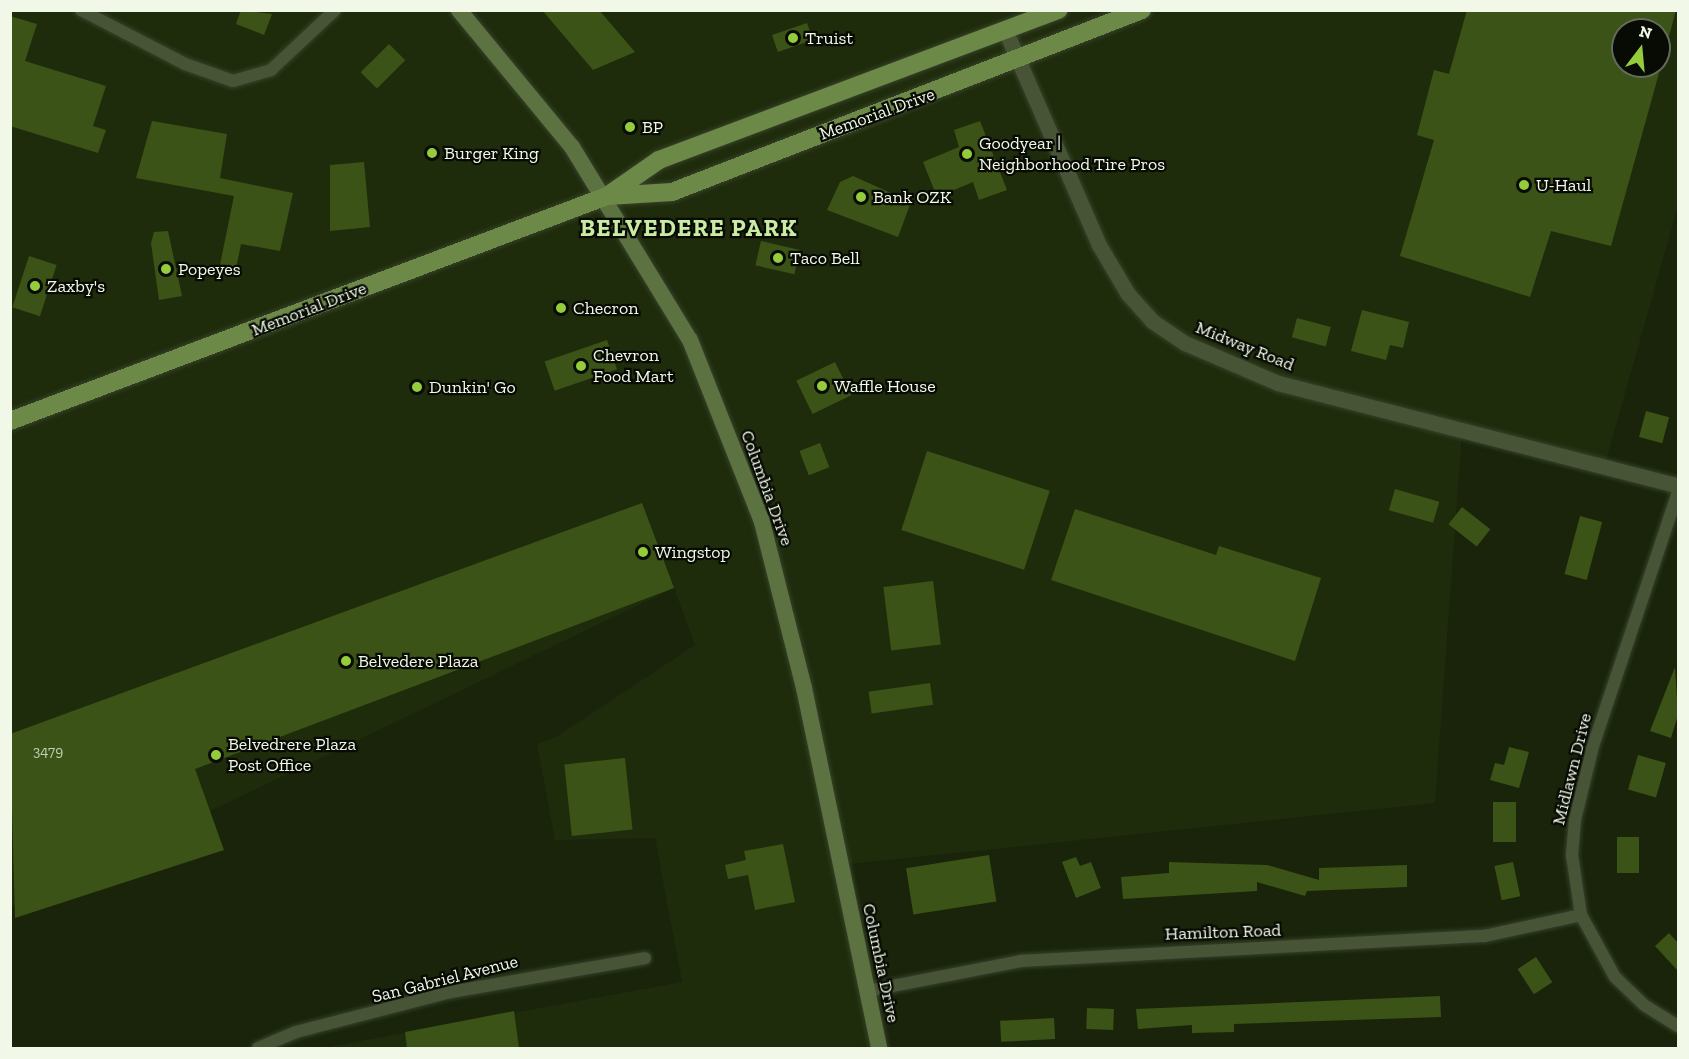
<!DOCTYPE html>
<html>
<head>
<meta charset="utf-8">
<style>
  body { margin:0 }
  #map { position:relative; width:1689px; height:1059px; overflow:hidden; background:#19240b; font-family:"Zilla Slab",serif }
  div>[style] { position:absolute }
  .built>* { inset:0; background:#1f2c0c }
  .building>* { inset:0; background:#3b5316; transform-origin:0 0 }
  .roads { filter:drop-shadow(0 0 2px #37422a) drop-shadow(0 0 2px #37422a) }
  .minor>* { height:12px; margin:-6px; padding:0 6px; transform-origin:6px; border-radius:6px; background:#475536 }
  .tertiary>* { height:15px; margin:-7.5px; padding:0 7.5px; transform-origin:7.5px; border-radius:7.5px; background:#475536 }
  .secondary>* { height:16px; margin:-8px; padding:0 8px; transform-origin:8px; border-radius:8px; background:#5c7240 }
  .primary>* { height:18px; margin:-9px; padding:0 9px; transform-origin:9px; border-radius:9px; background:#6d8948 }
  .dots>* { width:16px; height:16px; translate:-50% -50%; box-sizing:border-box; border:3px solid #070b03; border-radius:50% }
  span { translate:-50% -50%; white-space:nowrap; text-align:center; line-height:1.15; -webkit-text-stroke:4.5px #070b03; paint-order:stroke }
  .number-label { font-size:15px; color:#c4cfb4 }
  .number-label span { -webkit-text-stroke-width:0 }
  .poi-label { font-size:18px; color:#f1f8e8 }
  .left { translate:0 -50%; text-align:left }
  .street-label { font-size:18px; color:#f1f8e8 }
  .district-label { font-size:24px; color:#caeba3; font-weight:700; letter-spacing:1.5px }
  .frame { position:absolute; inset:0; border:12px solid #f1f8e8; pointer-events:none }
  .north { position:absolute; left:1611px; top:18px; width:60px; height:60px; box-sizing:border-box; background:#070b03; border:2px solid #656a5f; border-radius:50%; rotate:16deg; font-size:16px; font-weight:700; line-height:24px; text-align:center; color:#f1f8e8 }
  .north::after { content:''; display:block; margin:auto; width:21px; height:27px; background:#95cc3b; clip-path:polygon(50% 0,100% 100%,50% 72%,0 100%) }
</style>
</head>
<body>
<div id="map">
  <div class="built">
    <i style="clip-path:polygon(evenodd,11px 11px,1678px 11px,1678px 206px,1605px 464px,1462px 431px,1435px 803px,840px 865px,878px 1048px,323px 1048px,682px 982px,655px 838px,555px 840px,537px 744px,556px 737px,695px 645px,674px 588px,11px 907px,11px 11px,1623px 30px,1659px 30px,1659px 66px,1623px 66px,1623px 30px)"></i>
  </div>
  <div class="building">
    <i style="clip-path:polygon(241px 10px,272px 14px,264px 35px,236px 24px)"></i>
    <i style="clip-path:polygon(542px 10px,599px 10px,635px 52px,593px 70px)"></i>
    <i style="clip-path:polygon(1467px 10px,1676px 10px,1663px 59px,1659px 30px,1623px 30px,1623px 66px,1661px 66px,1611px 246px,1551px 231px,1530px 297px,1400px 256px,1434px 140px,1417px 135px,1434px 70px,1449px 74px)"></i>
    <i style="clip-path:polygon(10px 16px,37px 24px,25px 61px,106px 86px,93px 126px,106px 130px,98px 153px,10px 126px)"></i>
    <i style="left:807px;top:23px;width:18px;height:37px;rotate:71deg"></i>
    <i style="left:389px;top:44px;width:23px;height:40px;rotate:45deg"></i>
    <i style="clip-path:polygon(152px 121px,227px 134px,220px 178px,293px 193px,280px 251px,241px 244px,236px 269px,220px 265px,234px 196px,136px 178px)"></i>
    <i style="clip-path:polygon(980px 121px,1007px 190px,979px 200px,973px 182px,937px 197px,923px 162px,959px 147px,954px 130px)"></i>
    <i style="clip-path:polygon(364px 162px,370px 227px,330px 231px,330px 165px)"></i>
    <i style="clip-path:polygon(853px 176px,911px 202px,898px 237px,827px 210px,840px 182px)"></i>
    <i style="clip-path:polygon(168px 231px,182px 296px,159px 300px,151px 243px,154px 232px)"></i>
    <i style="left:761px;top:241px;width:40px;height:25px;rotate:13deg"></i>
    <i style="left:29px;top:256px;width:29px;height:54px;rotate:18deg"></i>
    <i style="clip-path:polygon(1362px 310px,1409px 322px,1403px 348px,1390px 345px,1386px 360px,1351px 351px)"></i>
    <i style="left:1297px;top:318px;width:35px;height:20px;rotate:15deg"></i>
    <i style="left:607px;top:340px;width:31px;height:66px;rotate:71deg"></i>
    <i style="left:835px;top:362px;width:37px;height:43px;rotate:64deg"></i>
    <i style="left:1646px;top:411px;width:24px;height:27px;rotate:15deg"></i>
    <i style="left:820px;top:443px;width:26px;height:22px;rotate:69deg"></i>
    <i style="left:927px;top:451px;width:129px;height:83px;rotate:18deg"></i>
    <i style="left:1395px;top:489px;width:46px;height:22px;rotate:16deg"></i>
    <i style="clip-path:polygon(642px 503px,674px 588px,195px 769px,224px 850px,15px 918px,10px 734px)"></i>
    <i style="left:1462px;top:507px;width:36px;height:22px;rotate:38deg"></i>
    <i style="clip-path:polygon(1075px 509px,1216px 555px,1219px 546px,1321px 578px,1295px 661px,1051px 580px)"></i>
    <i style="left:1580px;top:516px;width:23px;height:60px;rotate:15deg"></i>
    <i style="left:933px;top:581px;width:64px;height:50px;rotate:83deg"></i>
    <i style="clip-path:polygon(1675px 667px,1678px 715px,1671px 738px,1650px 731px)"></i>
    <i style="left:930px;top:683px;width:22px;height:62px;rotate:82deg"></i>
    <i style="clip-path:polygon(1509px 747px,1529px 752px,1519px 788px,1490px 780px,1495px 763px,1504px 765px)"></i>
    <i style="left:1638px;top:755px;width:29px;height:36px;rotate:16deg"></i>
    <i style="left:625px;top:758px;width:72px;height:61px;rotate:84deg"></i>
    <i style="left:1493px;top:802px;width:23px;height:40px"></i>
    <i style="left:1617px;top:837px;width:22px;height:36px"></i>
    <i style="clip-path:polygon(783px 844px,795px 902px,755px 910px,748px 875px,728px 879px,725px 865px,746px 860px,744px 851px)"></i>
    <i style="left:989px;top:855px;width:47px;height:84px;rotate:81deg"></i>
    <i style="clip-path:polygon(1076px 857px,1080px 866px,1091px 862px,1101px 888px,1076px 898px,1062px 862px)"></i>
    <i style="clip-path:polygon(1169px 862px,1267px 865px,1319px 880px,1319px 868px,1407px 865px,1407px 887px,1307px 891px,1305px 896px,1257px 882px,1257px 891px,1123px 899px,1121px 877px,1169px 873px)"></i>
    <i style="left:1513px;top:862px;width:35px;height:19px;rotate:78deg"></i>
    <i style="clip-path:polygon(1669px 933px,1678px 943px,1678px 971px,1655px 946px)"></i>
    <i style="left:1536px;top:957px;width:30px;height:22px;rotate:57deg"></i>
    <i style="clip-path:polygon(1440px 996px,1441px 1017px,1234px 1024px,1234px 1032px,1192px 1033px,1192px 1025px,1138px 1029px,1136px 1009px)"></i>
    <i style="left:1087px;top:1008px;width:27px;height:21px;rotate:2deg"></i>
    <i style="clip-path:polygon(514px 1011px,519px 1048px,407px 1048px,405px 1032px)"></i>
    <i style="left:1054px;top:1018px;width:21px;height:54px;rotate:87deg"></i>
  </div>
  <div class="roads">
    <div class="minor">
      <i style="left:81px;top:10px;width:117px;rotate:27.4deg"></i>
      <i style="left:185px;top:64px;width:51px;rotate:19.5deg"></i>
      <i style="left:233px;top:81px;width:40px;rotate:-16deg"></i>
      <i style="left:271px;top:70px;width:88px;rotate:-43.2deg"></i>
      <i style="left:1678px;top:492px;width:268px;rotate:108.5deg"></i>
      <i style="left:1593px;top:746px;width:76px;rotate:103.7deg"></i>
      <i style="left:1575px;top:820px;width:35px;rotate:95deg"></i>
      <i style="left:1572px;top:855px;width:61px;rotate:81.5deg"></i>
      <i style="left:1581px;top:915px;width:71px;rotate:61.3deg"></i>
      <i style="left:1615px;top:977px;width:40px;rotate:44deg"></i>
      <i style="left:1644px;top:1005px;width:40px;rotate:32deg"></i>
      <i style="left:867px;top:991px;width:157px;rotate:-11deg"></i>
      <i style="left:1021px;top:961px;width:464px;rotate:-3.1deg"></i>
      <i style="left:1484px;top:936px;width:99px;rotate:-12.2deg"></i>
      <i style="left:258px;top:1048px;width:41px;rotate:-22.8deg"></i>
      <i style="left:296px;top:1032px;width:160px;rotate:-14.5deg"></i>
      <i style="left:451px;top:992px;width:197px;rotate:-9.9deg"></i>
    </div>
    <div class="tertiary">
      <i style="left:1006px;top:32px;width:232px;rotate:66.4deg"></i>
      <i style="left:1099px;top:245px;width:57px;rotate:59.4deg"></i>
      <i style="left:1128px;top:294px;width:36px;rotate:48deg"></i>
      <i style="left:1152px;top:321px;width:40px;rotate:34deg"></i>
      <i style="left:1185px;top:343px;width:101px;rotate:23.3deg"></i>
      <i style="left:1278px;top:383px;width:413px;rotate:14.4deg"></i>
    </div>
    <div class="secondary">
      <i style="left:459px;top:10px;width:178px;rotate:50.5deg"></i>
      <i style="left:572px;top:147px;width:226px;rotate:58.6deg"></i>
      <i style="left:690px;top:340px;width:196px;rotate:68.4deg"></i>
      <i style="left:762px;top:522px;width:171px;rotate:75.8deg"></i>
      <i style="left:804px;top:688px;width:368px;rotate:78.2deg"></i>
    </div>
    <div class="primary">
      <i style="left:608px;top:196px;width:64px;rotate:-3.6deg"></i>
      <i style="left:672px;top:192px;width:504px;rotate:-21.17deg"></i>
      <i style="left:10px;top:421px;width:638px;rotate:-20.65deg"></i>
      <i style="left:607px;top:196px;width:63px;rotate:-34.7deg"></i>
      <i style="left:659px;top:160px;width:427px;rotate:-20.6deg"></i>
    </div>
  </div>
  <div class="dots">
    <i style="left:793px;top:38px;background:#95cc3b"></i>
    <i style="left:630px;top:127px;background:#95cc3b"></i>
    <i style="left:432px;top:153px;background:#95cc3b"></i>
    <i style="left:967px;top:154px;background:#95cc3b"></i>
    <i style="left:1524px;top:185px;background:#95cc3b"></i>
    <i style="left:861px;top:197px;background:#95cc3b"></i>
    <i style="left:778px;top:258px;background:#95cc3b"></i>
    <i style="left:166px;top:269px;background:#95cc3b"></i>
    <i style="left:35px;top:286px;background:#95cc3b"></i>
    <i style="left:561px;top:308px;background:#95cc3b"></i>
    <i style="left:581px;top:366px;background:#95cc3b"></i>
    <i style="left:822px;top:386px;background:#95cc3b"></i>
    <i style="left:417px;top:387px;background:#95cc3b"></i>
    <i style="left:643px;top:552px;background:#95cc3b"></i>
    <i style="left:346px;top:661px;background:#95cc3b"></i>
    <i style="left:216px;top:755px;background:#95cc3b"></i>
  </div>
  <div class="number-label">
    <span style="left:48px;top:752px">3479</span>
  </div>
  <div class="poi-label">
    <span class="left" style="left:805px;top:38px">Truist</span>
    <span class="left" style="left:642px;top:127px">BP</span>
    <span class="left" style="left:979px;top:154px">Goodyear |<br>Neighborhood Tire Pros</span>
    <span class="left" style="left:444px;top:153px">Burger King</span>
    <span class="left" style="left:1536px;top:185px">U-Haul</span>
    <span class="left" style="left:873px;top:197px">Bank OZK</span>
    <span class="left" style="left:790px;top:258px">Taco Bell</span>
    <span class="left" style="left:178px;top:269px">Popeyes</span>
    <span class="left" style="left:47px;top:286px">Zaxby's</span>
    <span class="left" style="left:573px;top:308px">Checron</span>
    <span class="left" style="left:593px;top:366px">Chevron<br>Food Mart</span>
    <span class="left" style="left:834px;top:386px">Waffle House</span>
    <span class="left" style="left:429px;top:387px">Dunkin' Go</span>
    <span class="left" style="left:655px;top:552px">Wingstop</span>
    <span class="left" style="left:358px;top:661px">Belvedere Plaza</span>
    <span class="left" style="left:228px;top:755px">Belvedrere Plaza<br>Post Office</span>
  </div>
  <div class="street-label">
    <span style="left:877px;top:114px;rotate:-20deg">Memorial Drive</span>
    <span style="left:309px;top:309px;rotate:-21deg">Memorial Drive</span>
    <span style="left:1245px;top:346px;rotate:22deg">Midway Road</span>
    <span style="left:767px;top:488px;rotate:70deg">Columbia Drive</span>
    <span style="left:1572px;top:769px;rotate:-76deg">Midlawn Drive</span>
    <span style="left:1223px;top:932px;rotate:-2deg">Hamilton Road</span>
    <span style="left:881px;top:963px;rotate:78deg">Columbia Drive</span>
    <span style="left:445px;top:979px;rotate:-14deg">San Gabriel Avenue</span>
  </div>
  <div class="district-label">
    <span style="left:689px;top:228px">BELVEDERE PARK</span>
  </div>
  <div class="frame"></div>
  <div class="north">N</div>
</div>
</body>
</html>
